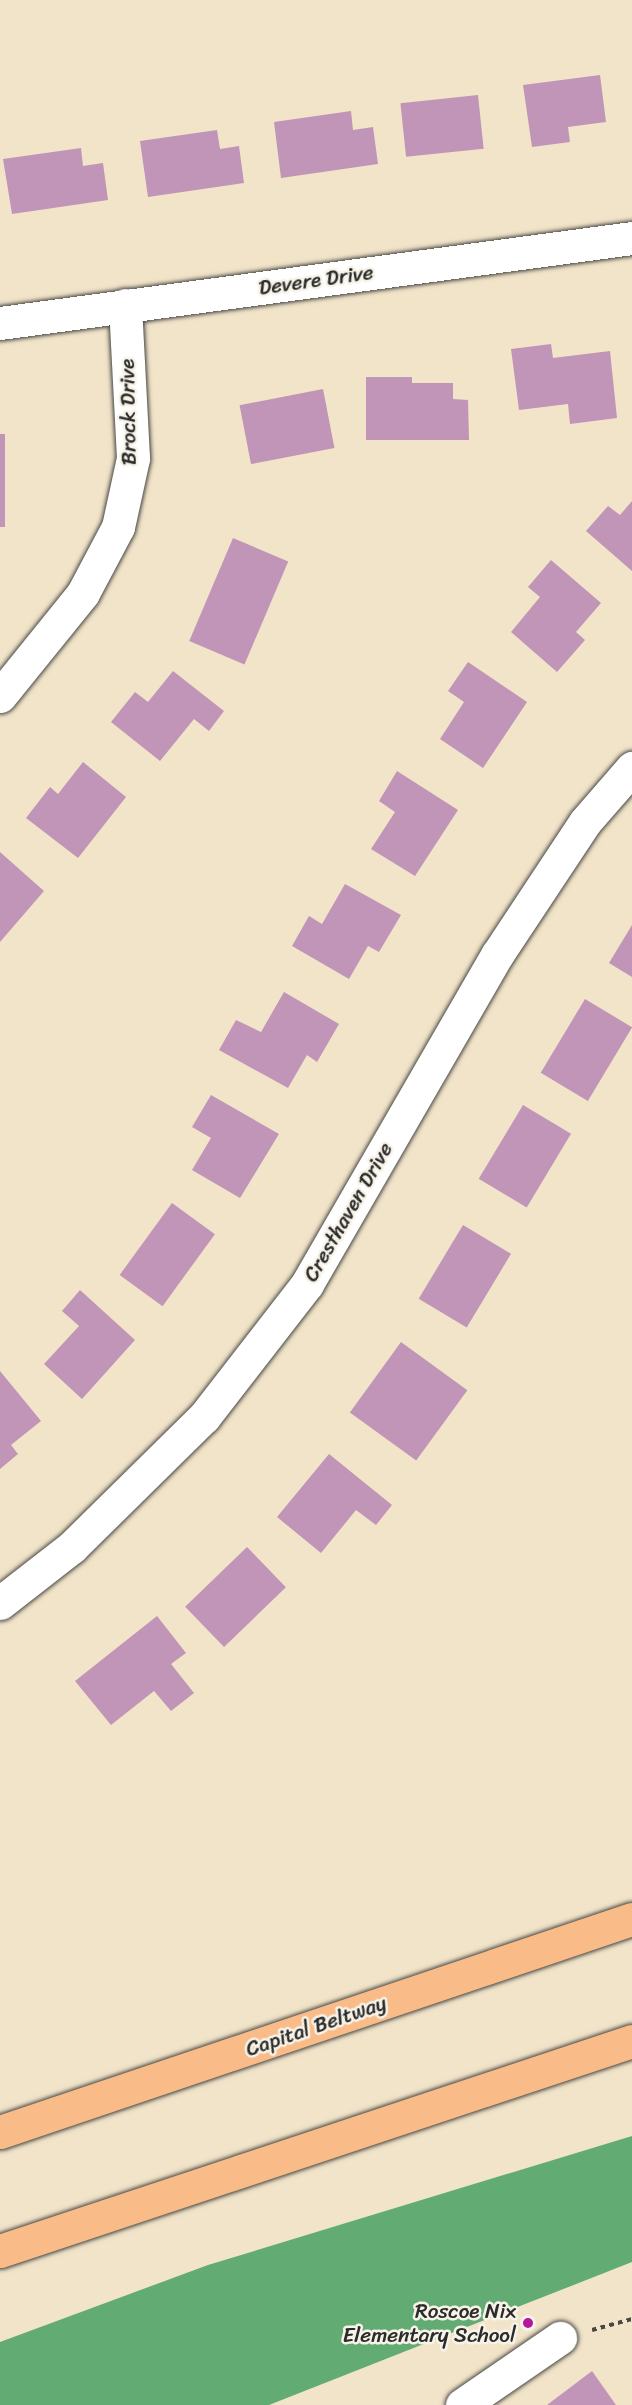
<!DOCTYPE html>
<html>
<head>
<meta charset="utf-8">
<style>
  body { margin:0 }
  #map { position:relative; width:632px; height:2405px; overflow:hidden; background:#f1e4c9; font-family:Sriracha,sans-serif }
  div>[style] { position:absolute }
  .forest>* { inset:0; background:#62ac74 }
  .building>* { inset:0; background:#c095b8; transform-origin:0 0 }
  .path>* { height:4px; margin-top:-2px; transform-origin:0; background:repeating-linear-gradient(90deg,#494743 0 4.5px,transparent 0 9px) }
  .roads { filter:drop-shadow(0 0 2px #494743) drop-shadow(0 0 2px #494743) }
  .minor>* { height:33px; margin:-16.5px; padding:0 16.5px; transform-origin:16.5px; border-radius:16.5px; background:#fff }
  .highway>* { height:33px; margin:-16.5px; padding:0 16.5px; transform-origin:16.5px; border-radius:16.5px; background:#f9bc89 }
  .dots>* { width:16px; height:16px; translate:-50% -50%; box-sizing:border-box; border:3px solid #f7f3e8; border-radius:50% }
  span { translate:-50% -50%; white-space:nowrap; text-align:center; line-height:1.15; -webkit-text-stroke:5px #f7f3e8; paint-order:stroke }
  .street-label { font-size:21px; color:#2b2b2b }
  .poi-label { font-size:21px; color:#2b2b2b }
  .right { translate:-100% -50%; text-align:right }
</style>
</head>
<body>
<div id="map">
  <div class="forest">
    <i style="clip-path:polygon(632px 2136px,632px 2262px,269px 2405px,0 2405px,0 2342px,208px 2265px)"></i>
  </div>
  <div class="building">
    <i style="clip-path:polygon(600px 75px,606px 122px,568px 127px,570px 142px,532px 147px,523px 85px)"></i>
    <i style="left:478px;top:95px;width:54px;height:78px;rotate:84deg"></i>
    <i style="clip-path:polygon(351px 111px,353px 130px,373px 127px,378px 164px,281px 178px,274px 122px)"></i>
    <i style="clip-path:polygon(217px 130px,220px 149px,239px 146px,244px 183px,148px 197px,140px 141px)"></i>
    <i style="clip-path:polygon(81px 148px,83px 166px,103px 163px,108px 200px,12px 214px,3px 159px)"></i>
    <i style="clip-path:polygon(551px 344px,553px 358px,610px 351px,617px 418px,570px 424px,568px 404px,519px 410px,511px 349px)"></i>
    <i style="clip-path:polygon(366px 377px,412px 377px,412px 383px,453px 383px,453px 399px,468px 400px,469px 440px,366px 440px)"></i>
    <i style="left:323px;top:389px;width:60px;height:85px;rotate:79deg"></i>
    <i style="left:0;top:434px;width:5px;height:93px"></i>
    <i style="clip-path:polygon(632px 501px,632px 571px,586px 531px,608px 506px,620px 515px)"></i>
    <i style="left:233px;top:538px;width:60px;height:112px;rotate:23deg"></i>
    <i style="clip-path:polygon(551px 560px,601px 603px,576px 632px,585px 640px,557px 672px,511px 632px,540px 597px,528px 587px)"></i>
    <i style="clip-path:polygon(468px 662px,527px 702px,483px 768px,440px 739px,464px 702px,448px 691px)"></i>
    <i style="clip-path:polygon(173px 671px,224px 711px,209px 731px,194px 719px,160px 761px,111px 722px,135px 692px,148px 702px)"></i>
    <i style="clip-path:polygon(83px 762px,126px 797px,78px 858px,26px 818px,50px 787px,58px 794px)"></i>
    <i style="clip-path:polygon(397px 771px,458px 810px,415px 876px,371px 849px,395px 812px,379px 801px)"></i>
    <i style="clip-path:polygon(0 852px,44px 891px,0 942px)"></i>
    <i style="clip-path:polygon(345px 884px,401px 915px,379px 952px,368px 946px,349px 979px,292px 946px,309px 916px,322px 924px)"></i>
    <i style="clip-path:polygon(632px 925px,632px 977px,609px 963px)"></i>
    <i style="clip-path:polygon(284px 992px,339px 1024px,317px 1062px,307px 1055px,288px 1088px,219px 1050px,236px 1020px,261px 1032px)"></i>
    <i style="left:585px;top:999px;width:55px;height:86px;rotate:31deg"></i>
    <i style="clip-path:polygon(211px 1095px,279px 1134px,240px 1198px,192px 1170px,211px 1138px,192px 1127px)"></i>
    <i style="left:523px;top:1105px;width:56px;height:86px;rotate:31deg"></i>
    <i style="left:172px;top:1203px;width:53px;height:89px;rotate:36deg"></i>
    <i style="left:463px;top:1225px;width:56px;height:86px;rotate:31deg"></i>
    <i style="clip-path:polygon(80px 1290px,135px 1340px,82px 1399px,44px 1364px,79px 1326px,62px 1311px)"></i>
    <i style="left:401px;top:1342px;width:82px;height:87px;rotate:36deg"></i>
    <i style="clip-path:polygon(0 1371px,41px 1421px,11px 1445px,18px 1454px,0 1469px)"></i>
    <i style="clip-path:polygon(329px 1454px,392px 1505px,376px 1525px,356px 1510px,321px 1553px,277px 1517px)"></i>
    <i style="left:247px;top:1547px;width:56px;height:86px;rotate:46deg"></i>
    <i style="clip-path:polygon(157px 1616px,186px 1653px,171px 1664px,194px 1693px,171px 1711px,154px 1691px,111px 1725px,75px 1681px)"></i>
    <i style="clip-path:polygon(592px 2371px,616px 2405px,547px 2405px)"></i>
  </div>
  <div class="path">
    <i style="left:592px;top:2330px;width:41px;rotate:-15.4deg"></i>
  </div>
  <div class="roads">
    <div class="minor">
      <i style="left:0;top:323px;width:638px;rotate:-7.66deg"></i>
      <i style="left:0;top:696px;width:132px;rotate:-51.1deg"></i>
      <i style="left:83px;top:593px;width:75px;rotate:-62.1deg"></i>
      <i style="left:118px;top:527px;width:71px;rotate:-77.7deg"></i>
      <i style="left:133px;top:458px;width:153px;rotate:-93deg"></i>
      <i style="left:0;top:1603px;width:91px;rotate:-37.9deg"></i>
      <i style="left:72px;top:1547px;width:185px;rotate:-44.6deg"></i>
      <i style="left:204px;top:1417px;width:168px;rotate:-52.2deg"></i>
      <i style="left:307px;top:1284px;width:380px;rotate:-60deg"></i>
      <i style="left:497px;top:955px;width:159px;rotate:-56.5deg"></i>
      <i style="left:585px;top:822px;width:72px;rotate:-49deg"></i>
      <i style="left:462px;top:2405px;width:119px;rotate:-34.4deg"></i>
    </div>
    <div class="highway">
      <i style="left:0;top:2132px;width:667px;rotate:-18.63deg"></i>
      <i style="left:0;top:2251px;width:666px;rotate:-18.38deg"></i>
    </div>
  </div>
  <div class="dots">
    <i style="left:528px;top:2323px;background:#b5179e"></i>
  </div>
  <div class="street-label">
    <span style="left:316px;top:280px;rotate:-8deg">Devere Drive</span>
    <span style="left:128px;top:412px;rotate:-91deg">Brock Drive</span>
    <span style="left:348px;top:1212px;rotate:-60deg">Cresthaven Drive</span>
    <span style="left:316px;top:2026px;rotate:-19deg">Capital Beltway</span>
  </div>
  <div class="poi-label">
    <span class="right" style="left:516px;top:2323px">Roscoe Nix<br>Elementary School</span>
  </div>
</div>
</body>
</html>
